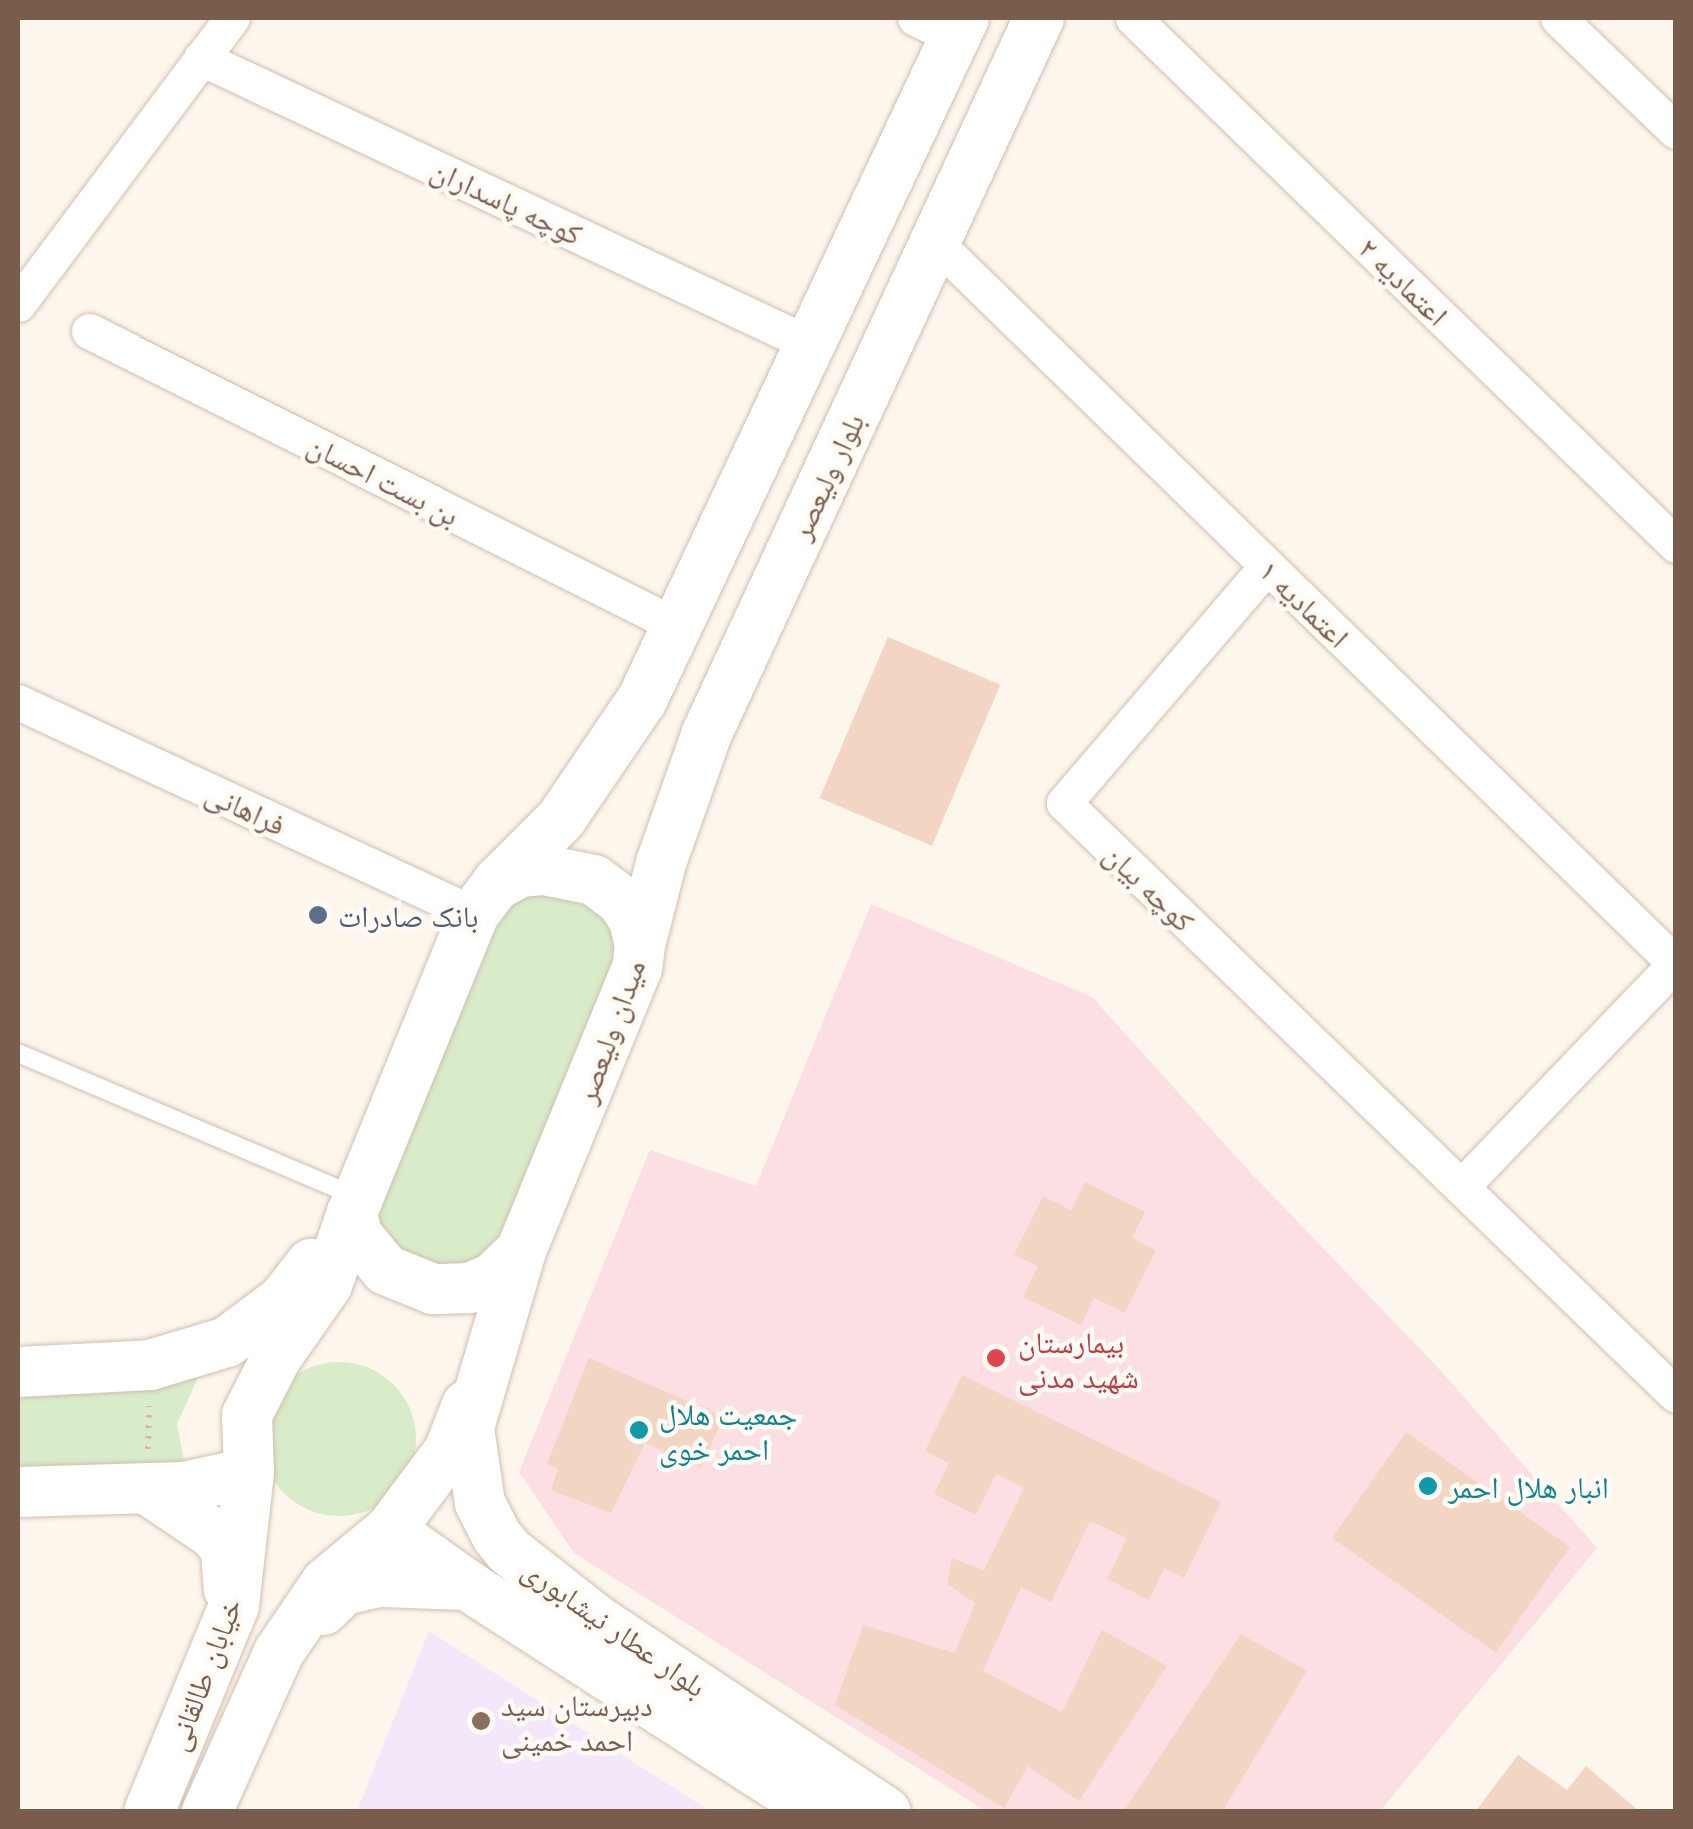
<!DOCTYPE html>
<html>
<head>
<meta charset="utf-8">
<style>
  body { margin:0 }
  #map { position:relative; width:1693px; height:1829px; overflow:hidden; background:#fdf6ec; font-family:Lato,"Noto Naskh Arabic",sans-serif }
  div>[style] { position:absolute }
  .education>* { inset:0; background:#f3e8fa }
  .medical>* { inset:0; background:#fbdfe3 }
  .green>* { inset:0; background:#d8ecc9 }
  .round { border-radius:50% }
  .building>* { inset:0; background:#f3d5c3; transform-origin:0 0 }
  .path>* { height:6px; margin-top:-3px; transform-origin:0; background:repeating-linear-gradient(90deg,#d9b8a5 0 2.5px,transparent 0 10.5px) }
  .roads { filter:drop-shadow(0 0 2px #d1beb0) drop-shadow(0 0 2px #d1beb0) }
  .service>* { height:18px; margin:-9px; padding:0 9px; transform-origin:9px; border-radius:9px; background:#fff }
  .minor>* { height:35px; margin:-17.5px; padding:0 17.5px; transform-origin:17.5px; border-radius:17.5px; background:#fff }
  .secondary>* { height:50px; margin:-25px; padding:0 25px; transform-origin:25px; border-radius:25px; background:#fff }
  .dots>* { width:28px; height:28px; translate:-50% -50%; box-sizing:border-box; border:5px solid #fffaf3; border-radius:50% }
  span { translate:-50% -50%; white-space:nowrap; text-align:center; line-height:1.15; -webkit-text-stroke:9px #fffaf3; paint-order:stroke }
  .street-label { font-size:30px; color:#7a5c4d }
  .service-label { font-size:30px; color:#4e5e75 }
  .left { translate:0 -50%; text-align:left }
  .health-label { font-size:30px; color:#be3a42 }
  .culture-label { font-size:30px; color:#0d838f }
  .education-label { font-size:30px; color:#785e54 }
  .frame { position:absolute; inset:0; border:20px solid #7a5c4d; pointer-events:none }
</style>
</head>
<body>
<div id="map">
  <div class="education">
    <i style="clip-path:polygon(429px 1631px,710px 1811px,357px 1811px)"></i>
  </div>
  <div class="medical">
    <i style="clip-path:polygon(871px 904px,1092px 997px,1249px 1171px,1441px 1371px,1597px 1548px,1380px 1811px,986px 1811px,574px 1553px,519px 1472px,650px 1150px,756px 1186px)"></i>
  </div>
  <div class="green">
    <i style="clip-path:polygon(534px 888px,571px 891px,601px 909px,618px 931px,617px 966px,511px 1230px,465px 1273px,404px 1258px,372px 1216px,488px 923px)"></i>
    <i class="round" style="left:262px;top:1362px;width:154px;height:154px"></i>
    <i style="clip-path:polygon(203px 1367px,177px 1424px,188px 1479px,18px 1484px,18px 1397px)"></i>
  </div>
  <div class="building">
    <i style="left:888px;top:637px;width:122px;height:175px;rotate:23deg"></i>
    <i style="clip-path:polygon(1085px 1182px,1145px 1212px,1132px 1238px,1156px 1250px,1125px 1313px,1094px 1298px,1081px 1325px,1023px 1297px,1038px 1266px,1014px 1255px,1043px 1196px,1071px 1210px)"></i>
    <i style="clip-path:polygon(589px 1358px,723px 1417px,701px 1468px,645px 1443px,611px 1513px,551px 1490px,558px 1469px,547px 1464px)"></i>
    <i style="clip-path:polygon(962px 1375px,1221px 1502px,1184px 1578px,1164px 1568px,1149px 1600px,1107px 1579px,1127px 1538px,1090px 1521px,1051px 1602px,1021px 1587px,983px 1671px,1062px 1712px,1102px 1630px,1167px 1666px,1079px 1801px,1028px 1766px,1004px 1808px,835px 1705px,863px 1625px,955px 1653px,975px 1603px,947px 1584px,952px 1558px,993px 1574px,984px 1570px,1024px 1488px,996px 1474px,976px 1515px,934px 1494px,949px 1463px,925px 1451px)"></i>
    <i style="left:1406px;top:1432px;width:200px;height:129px;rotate:35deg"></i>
    <i style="clip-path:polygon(1241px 1634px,1307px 1671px,1222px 1812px,1123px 1812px)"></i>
    <i style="clip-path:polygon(1518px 1755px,1567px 1790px,1586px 1766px,1640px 1812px,1475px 1812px)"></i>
  </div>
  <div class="path">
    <i style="left:148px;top:1449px;width:43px;rotate:-88.7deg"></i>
  </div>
  <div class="roads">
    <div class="service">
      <i style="left:18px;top:1053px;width:368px;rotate:23deg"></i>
    </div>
    <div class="minor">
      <i style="left:915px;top:18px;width:44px;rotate:25.4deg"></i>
      <i style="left:1133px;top:18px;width:757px;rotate:44.14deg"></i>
      <i style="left:1558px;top:18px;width:163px;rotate:43.8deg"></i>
      <i style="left:201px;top:58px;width:675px;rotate:25.16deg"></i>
      <i style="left:935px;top:242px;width:1035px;rotate:44.26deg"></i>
      <i style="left:18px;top:304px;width:357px;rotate:-53.2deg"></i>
      <i style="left:89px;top:331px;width:660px;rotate:26.64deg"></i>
      <i style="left:1267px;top:566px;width:312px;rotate:130.6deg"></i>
      <i style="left:1064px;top:803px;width:851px;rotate:44.05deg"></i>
      <i style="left:18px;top:702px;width:503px;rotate:24.93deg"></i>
      <i style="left:1461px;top:1187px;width:310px;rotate:-46.2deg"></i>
    </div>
    <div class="secondary">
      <i style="left:497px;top:883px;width:91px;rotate:-45deg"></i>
      <i style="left:561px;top:819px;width:144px;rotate:-55.8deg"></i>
      <i style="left:642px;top:700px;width:754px;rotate:-64.73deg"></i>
      <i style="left:640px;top:945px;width:85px;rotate:-75.6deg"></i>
      <i style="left:661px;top:863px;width:138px;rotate:-70.5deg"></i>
      <i style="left:707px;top:733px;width:788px;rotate:-65.09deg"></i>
      <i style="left:521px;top:1251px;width:184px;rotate:106.4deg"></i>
      <i style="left:469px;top:1428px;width:76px;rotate:81.7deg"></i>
      <i style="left:480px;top:1503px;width:36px;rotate:63deg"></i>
      <i style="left:496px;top:1535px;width:21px;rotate:51deg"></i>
      <i style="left:509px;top:1551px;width:110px;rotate:38.3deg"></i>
      <i style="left:595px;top:1619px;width:349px;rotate:33.6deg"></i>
      <i style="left:18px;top:1372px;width:132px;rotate:-3deg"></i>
      <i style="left:150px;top:1365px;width:80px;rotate:-16.6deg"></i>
      <i style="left:227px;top:1342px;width:70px;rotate:-36.9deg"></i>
      <i style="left:283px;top:1300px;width:46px;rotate:-52.1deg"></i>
      <i style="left:147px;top:1489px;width:81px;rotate:33.9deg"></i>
      <i style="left:214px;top:1534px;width:20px;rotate:53deg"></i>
      <i style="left:226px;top:1550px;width:39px;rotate:86deg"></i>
      <i style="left:18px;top:1492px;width:166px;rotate:-1.7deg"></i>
      <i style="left:184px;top:1487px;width:66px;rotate:-12.2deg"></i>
      <i style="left:390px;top:1530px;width:95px;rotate:35.5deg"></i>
      <i style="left:467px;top:1585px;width:419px;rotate:32.8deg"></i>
      <i style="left:323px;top:1610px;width:29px;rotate:-44deg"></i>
      <i style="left:344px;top:1590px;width:37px;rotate:-13deg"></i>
      <i style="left:380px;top:1582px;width:87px;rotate:2deg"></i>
      <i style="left:149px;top:1812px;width:223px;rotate:-67.6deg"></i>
      <i style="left:234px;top:1606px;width:134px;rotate:-83.6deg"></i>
      <i style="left:249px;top:1473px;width:58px;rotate:-92deg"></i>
      <i style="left:247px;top:1415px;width:64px;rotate:-63deg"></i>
      <i style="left:276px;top:1358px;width:89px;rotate:-55.1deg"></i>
      <i style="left:327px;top:1285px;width:76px;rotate:-70.9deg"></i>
      <i style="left:352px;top:1213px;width:16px;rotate:-68deg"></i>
      <i style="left:358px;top:1198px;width:307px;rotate:-67.8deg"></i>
      <i style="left:474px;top:914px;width:35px;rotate:-53deg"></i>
      <i style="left:495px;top:886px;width:29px;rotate:-29deg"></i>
      <i style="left:520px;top:872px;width:24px;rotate:-5deg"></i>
      <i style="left:544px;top:870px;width:51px;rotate:11.3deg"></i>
      <i style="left:594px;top:880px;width:34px;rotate:37deg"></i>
      <i style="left:621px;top:900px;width:24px;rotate:57deg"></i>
      <i style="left:634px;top:920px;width:26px;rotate:77deg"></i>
      <i style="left:640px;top:945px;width:23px;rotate:97deg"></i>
      <i style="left:637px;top:968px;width:306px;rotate:112.3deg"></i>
      <i style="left:521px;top:1251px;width:39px;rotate:136deg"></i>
      <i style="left:493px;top:1278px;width:26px;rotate:157deg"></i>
      <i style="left:469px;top:1288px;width:36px;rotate:178deg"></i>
      <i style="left:433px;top:1289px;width:51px;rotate:-158deg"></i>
      <i style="left:386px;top:1270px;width:45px;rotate:-129.6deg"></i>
      <i style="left:357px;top:1235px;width:23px;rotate:-103deg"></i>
      <i style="left:207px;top:1812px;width:175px;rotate:-65.8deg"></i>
      <i style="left:279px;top:1652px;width:83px;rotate:-55.7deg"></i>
      <i style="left:326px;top:1583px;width:83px;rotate:-39.6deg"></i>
      <i style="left:390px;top:1530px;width:99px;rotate:-53.2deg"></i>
      <i style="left:449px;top:1451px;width:49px;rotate:-68.6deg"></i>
    </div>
  </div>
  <div class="dots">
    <i style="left:318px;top:915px;background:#5c6f8a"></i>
    <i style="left:996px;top:1358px;background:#e0444e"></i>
    <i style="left:639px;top:1430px;background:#0f9aa8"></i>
    <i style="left:1428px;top:1486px;background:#0f9aa8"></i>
    <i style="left:481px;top:1721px;background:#8d6e63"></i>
  </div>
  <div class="street-label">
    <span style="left:507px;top:201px;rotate:25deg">کوچه پاسداران</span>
    <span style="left:1404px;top:281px;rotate:44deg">اعتمادیه ۲</span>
    <span style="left:826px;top:476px;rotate:-65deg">بلوار ولیعصر</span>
    <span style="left:384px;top:479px;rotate:27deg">بن بست احسان</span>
    <span style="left:1305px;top:603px;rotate:44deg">اعتمادیه ۱</span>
    <span style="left:246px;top:808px;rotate:25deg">فراهانی</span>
    <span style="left:1150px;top:887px;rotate:44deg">کوچه بیان</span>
    <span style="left:609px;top:1031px;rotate:-70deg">میدان ولیعصر</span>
    <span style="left:615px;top:1627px;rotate:35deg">بلوار عطار نیشابوری</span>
    <span style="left:203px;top:1674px;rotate:-69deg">خیابان طالقانی</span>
  </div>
  <div class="service-label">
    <span class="left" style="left:338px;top:915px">بانک صادرات</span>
  </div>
  <div class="health-label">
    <span class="left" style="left:1018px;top:1358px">بیمارستان<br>شهید مدنی</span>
  </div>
  <div class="culture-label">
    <span class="left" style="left:659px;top:1430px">جمعیت هلال<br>احمر خوی</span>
    <span class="left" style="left:1448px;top:1486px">انبار هلال احمر</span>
  </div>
  <div class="education-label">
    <span class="left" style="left:501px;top:1721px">دبیرستان سید<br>احمد خمینی</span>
  </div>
  <div class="frame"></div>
</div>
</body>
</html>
